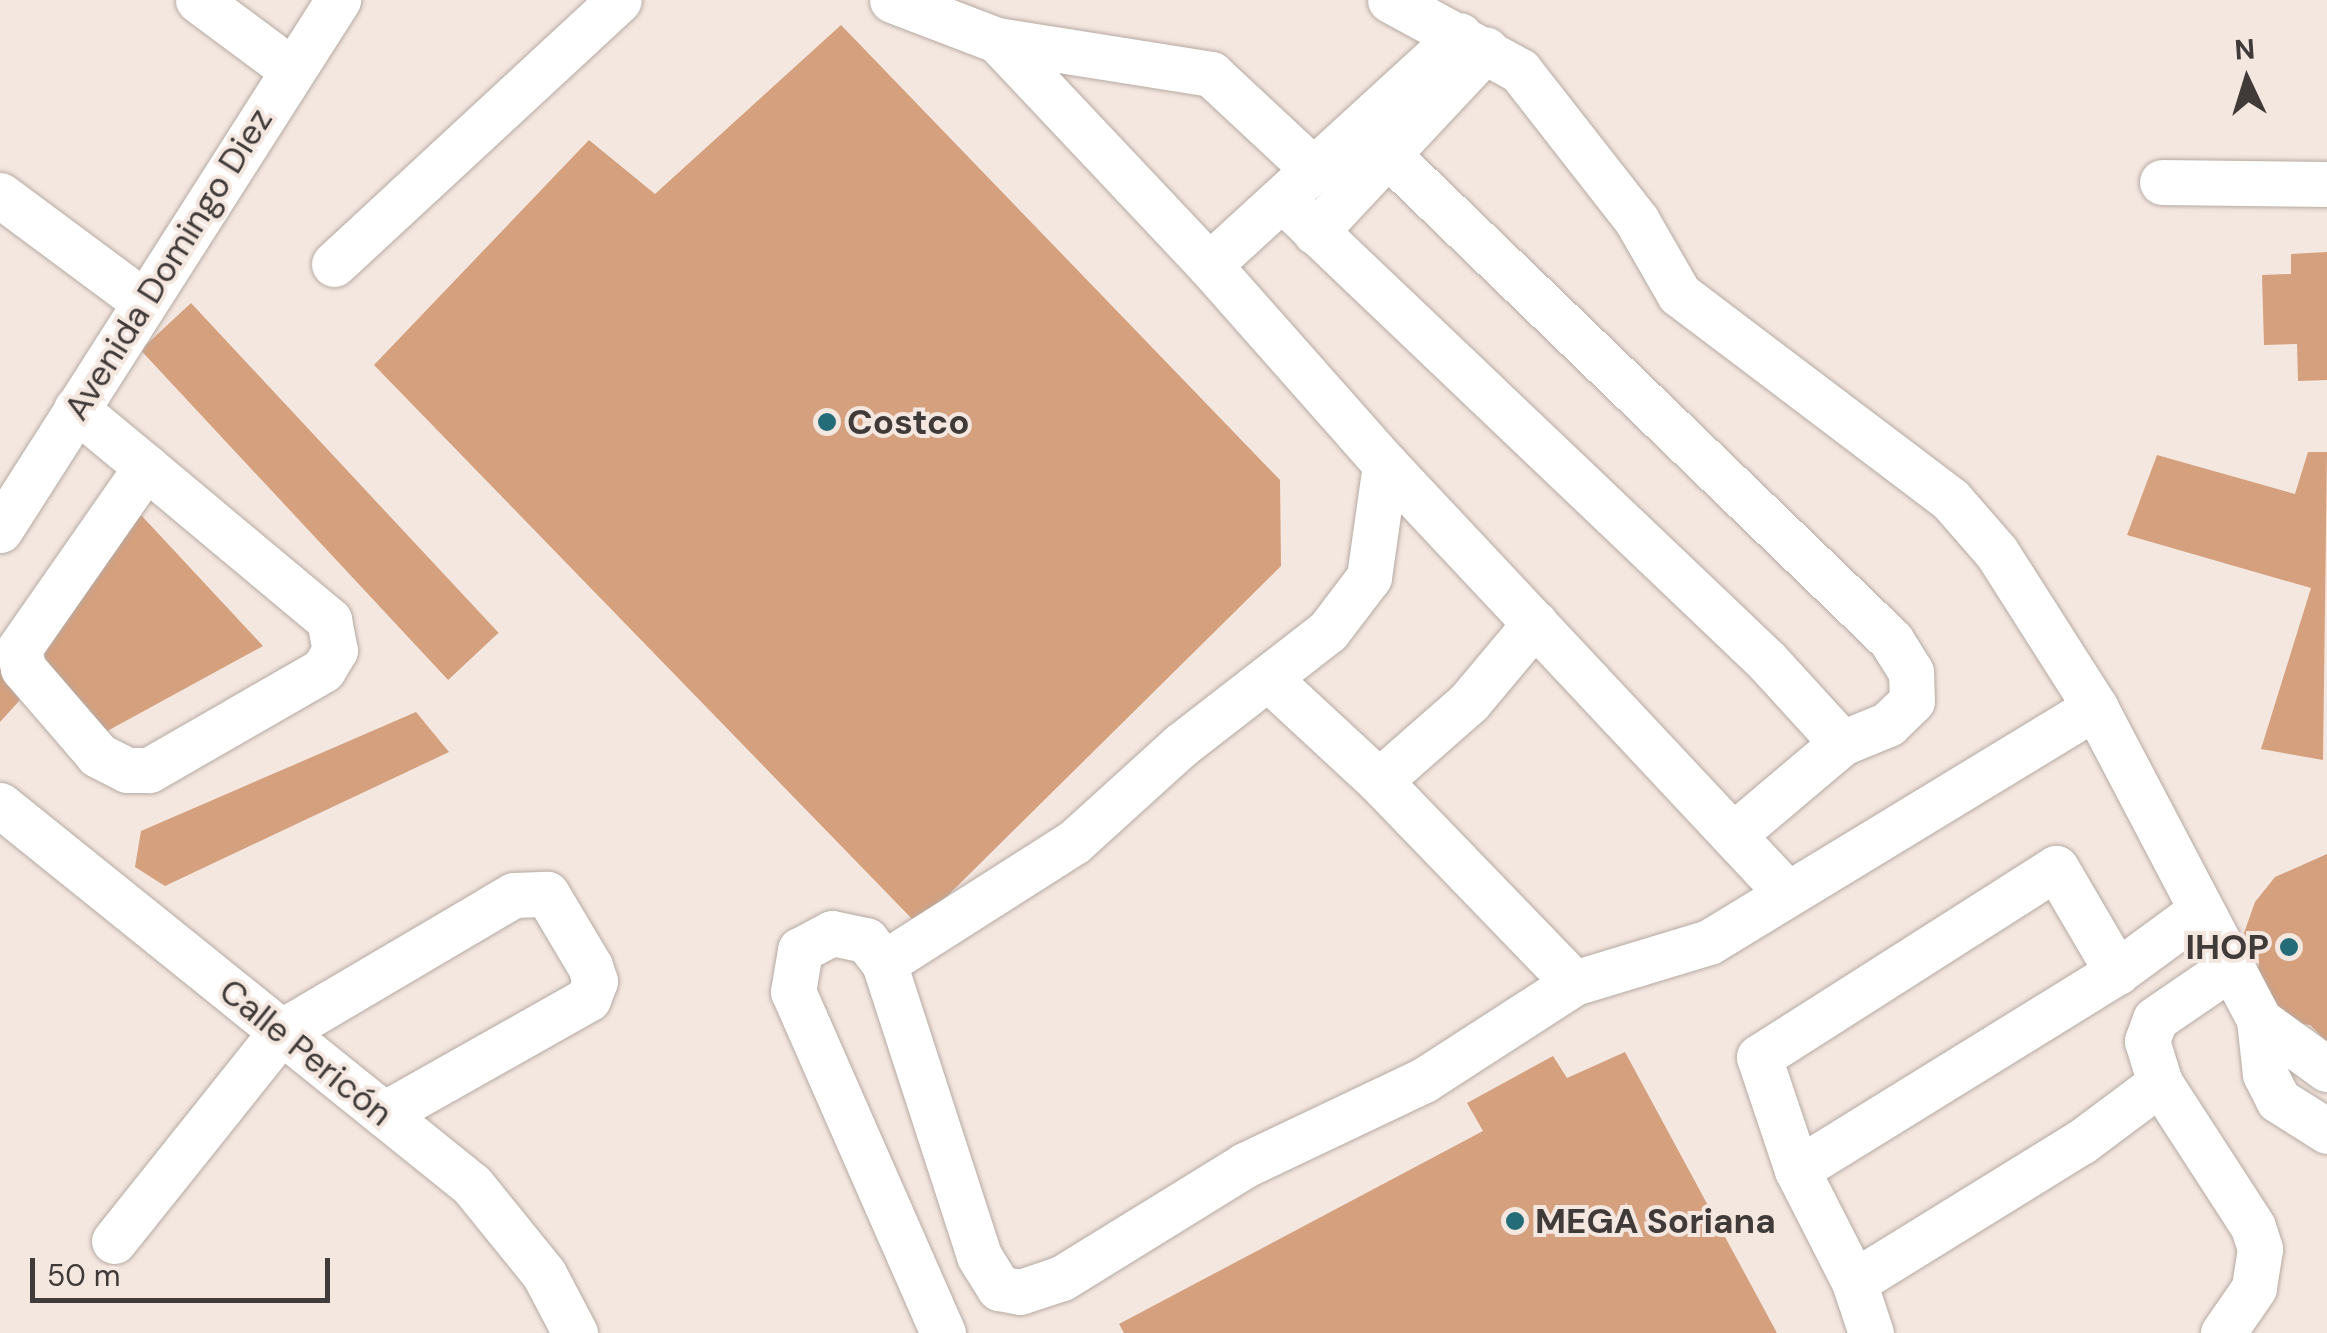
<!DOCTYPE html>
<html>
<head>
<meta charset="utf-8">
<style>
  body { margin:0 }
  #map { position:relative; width:2327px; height:1333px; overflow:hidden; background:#f4e7e0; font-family:"DM Sans",sans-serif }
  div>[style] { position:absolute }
  .building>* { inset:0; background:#d4a07e; transform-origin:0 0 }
  .roads { filter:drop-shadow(0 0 2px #b6aaa3) drop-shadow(0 0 2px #b6aaa3) }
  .minor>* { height:45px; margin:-22.5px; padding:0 22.5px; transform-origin:22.5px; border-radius:22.5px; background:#fff }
  .dots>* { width:28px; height:28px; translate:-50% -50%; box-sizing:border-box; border:5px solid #f4e7e0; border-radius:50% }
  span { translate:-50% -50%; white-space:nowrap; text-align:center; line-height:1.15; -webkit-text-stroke:8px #f4e7e0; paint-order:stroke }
  .street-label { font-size:35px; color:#403b38 }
  .poi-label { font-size:35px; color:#403b38; font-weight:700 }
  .left { translate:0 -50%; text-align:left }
  .right { translate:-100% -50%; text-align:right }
  .north { position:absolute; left:2197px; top:30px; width:100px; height:100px; -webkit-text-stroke:8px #f4e7e0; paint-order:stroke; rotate:356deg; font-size:28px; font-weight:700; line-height:40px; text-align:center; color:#403b38 }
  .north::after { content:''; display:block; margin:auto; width:35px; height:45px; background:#403b38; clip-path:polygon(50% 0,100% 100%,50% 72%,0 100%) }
  .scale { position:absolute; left:30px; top:1258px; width:300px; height:45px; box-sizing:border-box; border:5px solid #403b38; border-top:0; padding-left:12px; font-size:30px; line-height:35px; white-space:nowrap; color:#403b38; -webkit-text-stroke:8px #f4e7e0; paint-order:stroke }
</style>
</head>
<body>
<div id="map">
  <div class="building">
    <i style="clip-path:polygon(841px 25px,1280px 480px,1281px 566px,918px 925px,374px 365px,589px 140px,655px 194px)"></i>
    <i style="clip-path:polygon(2327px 252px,2327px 380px,2298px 381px,2297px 344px,2264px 345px,2262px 275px,2291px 274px,2291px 254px)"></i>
    <i style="left:191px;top:303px;width:451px;height:69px;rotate:47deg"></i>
    <i style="clip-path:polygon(2308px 452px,2327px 452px,2323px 760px,2261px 749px,2311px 588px,2127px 535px,2157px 455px,2295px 494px)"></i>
    <i style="clip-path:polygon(141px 515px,263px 646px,100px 735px,45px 679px,45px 645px)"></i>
    <i style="clip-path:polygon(0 648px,10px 656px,20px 700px,0 722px)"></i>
    <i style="clip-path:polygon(416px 712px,449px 752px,165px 886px,135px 867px,141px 831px)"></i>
    <i style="clip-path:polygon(2327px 854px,2327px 1042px,2310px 1025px,2274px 1021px,2254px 996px,2259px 962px,2244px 933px,2255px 902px,2275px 877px)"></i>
    <i style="clip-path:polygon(1625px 1052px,1777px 1333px,1124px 1333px,1119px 1324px,1483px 1131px,1467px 1103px,1553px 1056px,1567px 1078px)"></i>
  </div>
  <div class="roads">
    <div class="minor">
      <i style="left:198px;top:0;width:116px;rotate:36.6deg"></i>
      <i style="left:892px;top:0;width:112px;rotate:20.9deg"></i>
      <i style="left:997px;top:40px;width:309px;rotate:46.7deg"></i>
      <i style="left:1209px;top:265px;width:340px;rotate:-42.5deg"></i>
      <i style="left:1390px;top:0;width:148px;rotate:28.6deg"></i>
      <i style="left:1520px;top:71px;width:190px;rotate:52deg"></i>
      <i style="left:1637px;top:221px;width:84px;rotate:60.1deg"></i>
      <i style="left:1679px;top:294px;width:341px;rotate:37.1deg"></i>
      <i style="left:1951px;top:500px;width:70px;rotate:49deg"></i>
      <i style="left:1997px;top:553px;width:183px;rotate:57.5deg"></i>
      <i style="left:2095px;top:707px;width:353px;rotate:62.3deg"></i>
      <i style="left:2259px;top:1020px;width:54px;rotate:83.7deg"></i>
      <i style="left:2265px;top:1074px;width:29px;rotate:63deg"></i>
      <i style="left:2278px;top:1100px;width:58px;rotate:32.3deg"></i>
      <i style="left:997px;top:40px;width:217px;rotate:9deg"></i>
      <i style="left:1211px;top:74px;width:141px;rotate:43deg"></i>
      <i style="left:2162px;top:182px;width:165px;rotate:0.7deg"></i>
      <i style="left:0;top:195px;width:179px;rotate:36.6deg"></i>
      <i style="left:1282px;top:199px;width:670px;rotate:43.61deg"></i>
      <i style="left:1767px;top:661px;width:111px;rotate:47.6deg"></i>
      <i style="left:1842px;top:743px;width:50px;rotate:-22.4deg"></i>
      <i style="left:1888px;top:724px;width:33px;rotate:-44deg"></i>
      <i style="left:1912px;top:701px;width:29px;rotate:-92deg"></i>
      <i style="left:1911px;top:672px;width:38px;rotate:-122deg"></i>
      <i style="left:1891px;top:640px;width:700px;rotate:-136.04deg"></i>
      <i style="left:1315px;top:232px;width:250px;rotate:-46.9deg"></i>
      <i style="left:334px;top:264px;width:388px;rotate:-42.8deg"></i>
      <i style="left:1209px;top:265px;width:266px;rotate:48.5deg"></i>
      <i style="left:1385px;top:464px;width:589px;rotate:46.86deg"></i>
      <i style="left:76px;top:409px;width:91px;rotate:39.6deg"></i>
      <i style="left:146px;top:467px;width:239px;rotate:39.9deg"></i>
      <i style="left:329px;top:620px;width:31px;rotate:79deg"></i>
      <i style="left:335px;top:650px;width:23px;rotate:121deg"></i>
      <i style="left:323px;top:670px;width:201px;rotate:150.1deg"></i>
      <i style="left:149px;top:770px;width:22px;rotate:180deg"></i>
      <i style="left:127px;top:770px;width:33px;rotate:-153deg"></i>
      <i style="left:98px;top:755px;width:115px;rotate:-130.8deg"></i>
      <i style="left:23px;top:668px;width:19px;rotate:-102deg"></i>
      <i style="left:19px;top:649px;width:222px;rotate:-55.1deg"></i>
      <i style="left:0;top:530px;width:629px;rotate:-57.47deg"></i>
      <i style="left:1271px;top:681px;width:147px;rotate:42.8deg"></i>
      <i style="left:1379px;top:781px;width:281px;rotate:46deg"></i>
      <i style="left:1379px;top:781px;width:120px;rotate:-41.3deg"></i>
      <i style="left:1469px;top:702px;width:103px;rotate:-50.1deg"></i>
      <i style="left:0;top:805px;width:606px;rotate:38.84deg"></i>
      <i style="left:472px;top:1185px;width:114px;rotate:51deg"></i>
      <i style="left:544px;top:1274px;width:67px;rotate:62.3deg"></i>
      <i style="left:1733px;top:835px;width:143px;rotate:-40.2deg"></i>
      <i style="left:2200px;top:911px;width:103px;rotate:143.7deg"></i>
      <i style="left:2117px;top:972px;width:376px;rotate:148.3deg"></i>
      <i style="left:1797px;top:1170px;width:126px;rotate:63deg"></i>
      <i style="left:1854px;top:1282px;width:267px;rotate:-31.7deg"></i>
      <i style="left:2081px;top:1142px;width:99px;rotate:-36.8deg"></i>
      <i style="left:2160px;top:1083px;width:44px;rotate:-107.2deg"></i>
      <i style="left:2147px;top:1041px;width:23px;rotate:-70deg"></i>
      <i style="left:2155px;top:1019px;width:92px;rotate:-34.4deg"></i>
      <i style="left:884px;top:963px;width:225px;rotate:-32.5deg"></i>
      <i style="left:1074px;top:842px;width:144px;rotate:-42.2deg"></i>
      <i style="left:1181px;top:745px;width:186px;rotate:-37.8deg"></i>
      <i style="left:1328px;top:631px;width:68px;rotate:-52.8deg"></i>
      <i style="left:1369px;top:577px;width:114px;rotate:-81.9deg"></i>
      <i style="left:2259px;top:1020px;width:84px;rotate:35.8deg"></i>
      <i style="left:2160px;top:1083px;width:171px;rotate:57.1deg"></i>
      <i style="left:2253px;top:1227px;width:23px;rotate:72deg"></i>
      <i style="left:2260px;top:1249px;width:39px;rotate:99deg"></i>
      <i style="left:2254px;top:1288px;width:55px;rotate:124.6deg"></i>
      <i style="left:1797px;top:1170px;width:119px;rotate:-108.6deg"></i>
      <i style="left:1759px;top:1057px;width:352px;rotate:-32.5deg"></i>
      <i style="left:2056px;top:868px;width:121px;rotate:59.6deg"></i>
      <i style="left:114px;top:1241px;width:268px;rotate:-51.4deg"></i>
      <i style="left:281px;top:1032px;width:270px;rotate:-30.5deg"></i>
      <i style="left:514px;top:895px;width:33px;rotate:-2deg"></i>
      <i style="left:547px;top:894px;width:84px;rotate:59.2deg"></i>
      <i style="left:590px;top:966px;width:16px;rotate:72deg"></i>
      <i style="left:595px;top:981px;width:19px;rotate:111deg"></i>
      <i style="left:588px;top:999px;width:234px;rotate:150.6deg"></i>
      <i style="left:1854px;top:1282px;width:54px;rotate:71.6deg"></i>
      <i style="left:943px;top:1333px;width:373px;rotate:-113.7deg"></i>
      <i style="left:793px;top:992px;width:43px;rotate:-80.5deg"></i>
      <i style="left:800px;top:950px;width:36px;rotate:-28deg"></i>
      <i style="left:832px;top:933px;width:35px;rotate:12deg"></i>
      <i style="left:866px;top:940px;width:29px;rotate:52deg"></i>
      <i style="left:884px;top:963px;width:308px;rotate:72deg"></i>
      <i style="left:979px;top:1256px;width:38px;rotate:58deg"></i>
      <i style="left:999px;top:1288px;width:21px;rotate:11deg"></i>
      <i style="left:1020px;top:1292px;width:44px;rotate:-18.4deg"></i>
      <i style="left:1062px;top:1278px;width:215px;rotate:-31.7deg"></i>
      <i style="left:1245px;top:1165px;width:198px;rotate:-25.4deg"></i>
      <i style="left:1424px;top:1080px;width:179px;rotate:-32.9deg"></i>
      <i style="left:1574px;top:983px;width:141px;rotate:-16.9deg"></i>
      <i style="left:1709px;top:942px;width:452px;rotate:-31.3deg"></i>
    </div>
  </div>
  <div class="dots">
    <i style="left:827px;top:422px;background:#236c78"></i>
    <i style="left:2289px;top:947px;background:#236c78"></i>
    <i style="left:1515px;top:1221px;background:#236c78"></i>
  </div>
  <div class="street-label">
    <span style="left:168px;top:264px;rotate:-58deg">Avenida Domingo Diez</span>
    <span style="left:306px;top:1052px;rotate:39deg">Calle Pericón</span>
  </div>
  <div class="poi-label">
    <span class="left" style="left:847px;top:422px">Costco</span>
    <span class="right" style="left:2269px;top:947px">IHOP</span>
    <span class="left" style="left:1535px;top:1221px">MEGA Soriana</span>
  </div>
  <div class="north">N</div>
  <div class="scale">50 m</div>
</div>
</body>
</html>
